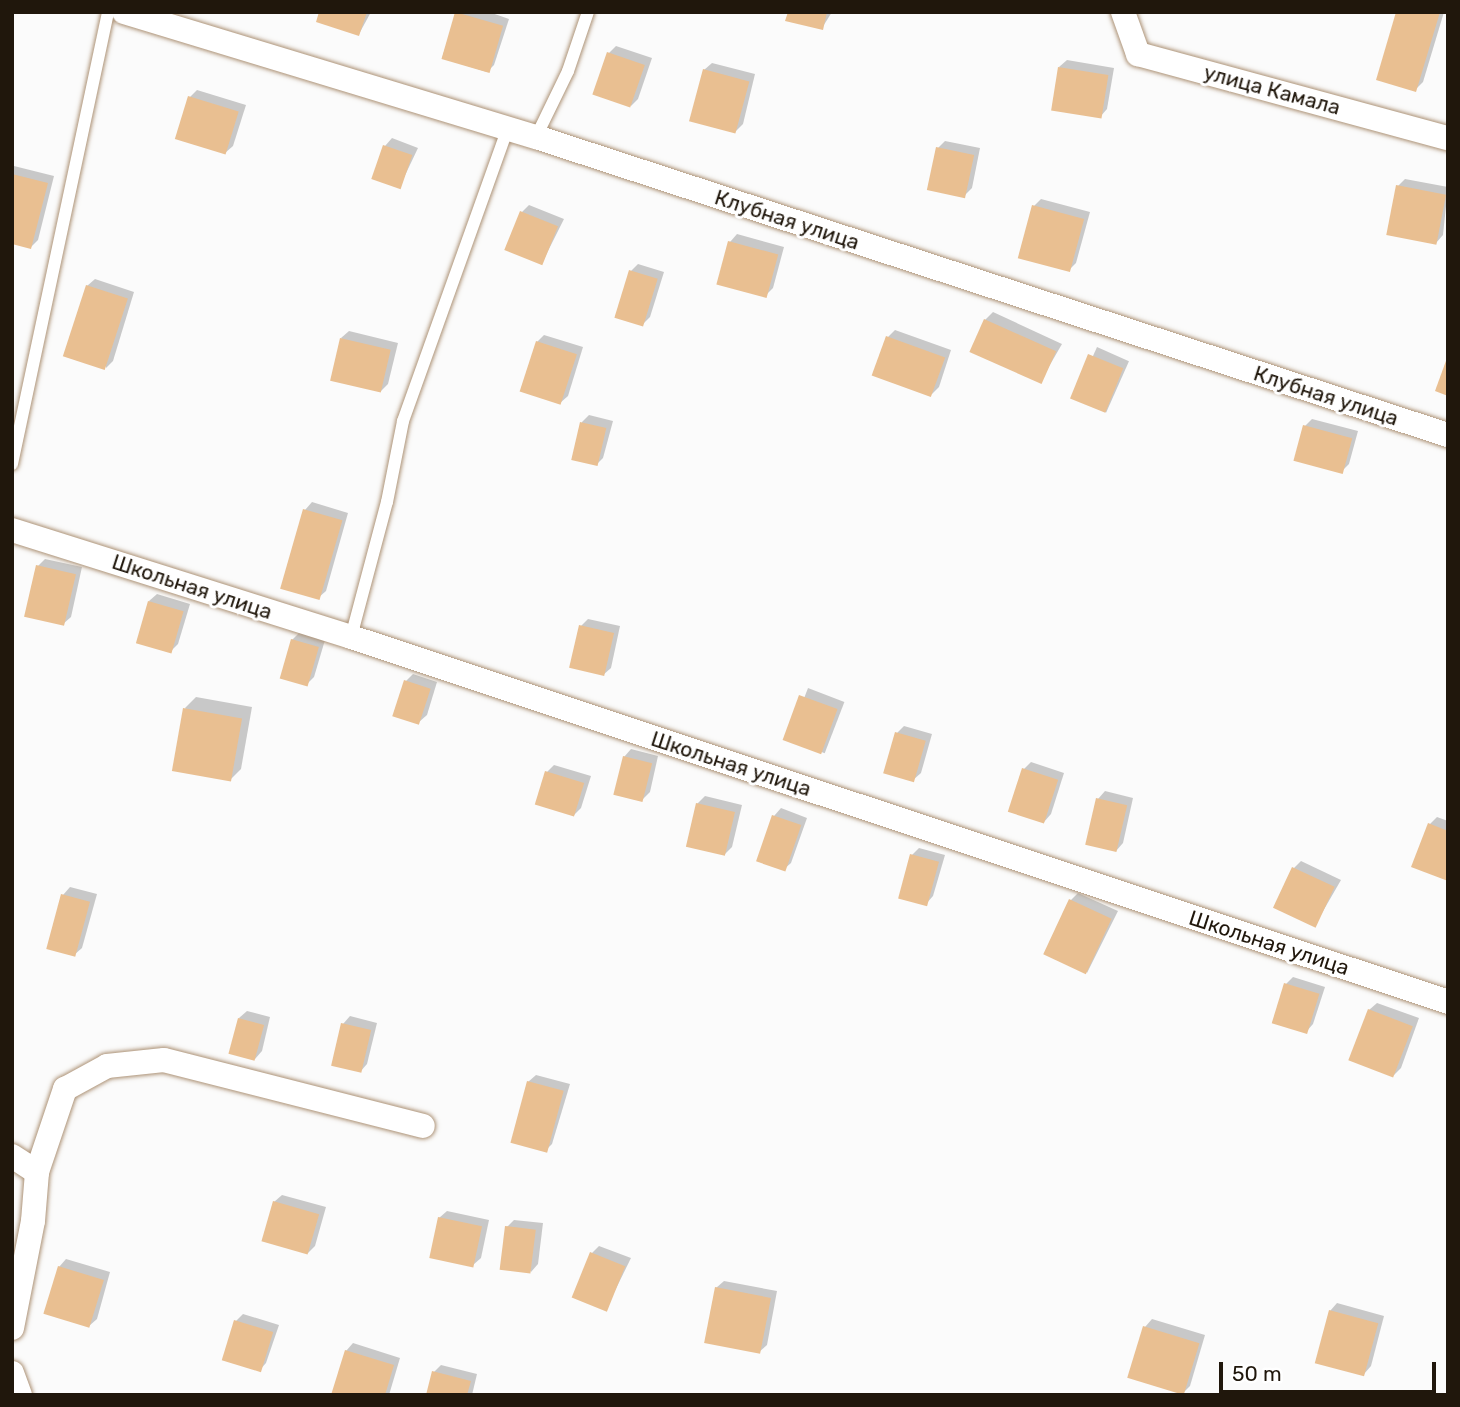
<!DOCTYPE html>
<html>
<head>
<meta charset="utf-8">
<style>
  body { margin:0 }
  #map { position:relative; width:1460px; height:1407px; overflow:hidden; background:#fbfbfb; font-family:Rubik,sans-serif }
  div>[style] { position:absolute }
  .shadow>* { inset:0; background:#0003; transform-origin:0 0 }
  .building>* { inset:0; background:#e9bf91; transform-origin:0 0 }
  .roads { filter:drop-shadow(0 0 2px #ad9377) drop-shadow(0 0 2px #ad9377) }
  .service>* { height:12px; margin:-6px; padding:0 6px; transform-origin:6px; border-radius:6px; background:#fff }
  .minor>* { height:24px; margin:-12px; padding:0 12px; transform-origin:12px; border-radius:12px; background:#fff }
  span { translate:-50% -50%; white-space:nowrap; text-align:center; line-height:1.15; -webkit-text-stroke:6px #fff; paint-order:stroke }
  .street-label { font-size:21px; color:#20170c }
  .frame { position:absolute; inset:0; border:14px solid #20170c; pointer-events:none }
  .scale { position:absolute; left:1219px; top:1362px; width:217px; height:32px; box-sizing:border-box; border:4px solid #20170c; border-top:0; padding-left:9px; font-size:21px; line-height:24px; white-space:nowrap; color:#20170c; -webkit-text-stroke:5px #fff; paint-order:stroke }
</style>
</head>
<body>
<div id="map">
  <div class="shadow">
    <i style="clip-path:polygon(321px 12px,371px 12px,359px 34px)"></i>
    <i style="clip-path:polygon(457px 12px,489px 12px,509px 19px,494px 65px,487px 72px,442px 58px)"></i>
    <i style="clip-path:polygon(789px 12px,832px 12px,822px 28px)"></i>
    <i style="clip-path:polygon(1398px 12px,1444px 12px,1423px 82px,1415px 90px)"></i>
    <i style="clip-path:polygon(616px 46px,652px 58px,638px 99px,631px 106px,609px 53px)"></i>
    <i style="clip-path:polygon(1067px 60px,1114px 68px,1107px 109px,1100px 117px,1059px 67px)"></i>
    <i style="clip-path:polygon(712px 63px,755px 74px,743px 124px,736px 131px,704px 70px)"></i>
    <i style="clip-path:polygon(197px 90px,246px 105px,233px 146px,225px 153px,190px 97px)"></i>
    <i style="clip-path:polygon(392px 138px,418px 148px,399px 188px,385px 146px)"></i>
    <i style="clip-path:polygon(945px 141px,980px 148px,972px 188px,965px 195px,938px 148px)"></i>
    <i style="clip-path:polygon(14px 166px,54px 176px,38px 240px,31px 247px,12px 242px)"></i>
    <i style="clip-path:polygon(1405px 179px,1448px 187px,1443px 235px,1436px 243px,1398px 186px)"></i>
    <i style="clip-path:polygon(1041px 199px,1090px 212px,1076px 263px,1069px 270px,1034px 206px)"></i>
    <i style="clip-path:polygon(529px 205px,564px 219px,542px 263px,522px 212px)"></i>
    <i style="clip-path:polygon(737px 234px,784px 247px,773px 288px,766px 295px,730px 242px)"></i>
    <i style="clip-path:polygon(638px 264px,664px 272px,650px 317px,643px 324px,631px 271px)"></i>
    <i style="clip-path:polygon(95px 279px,134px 292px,113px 361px,106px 368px,87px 286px)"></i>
    <i style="clip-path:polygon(993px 312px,1062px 344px,1040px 382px,985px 320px)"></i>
    <i style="clip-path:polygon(895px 330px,951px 350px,939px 387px,932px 394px,888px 337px)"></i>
    <i style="clip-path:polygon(349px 331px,398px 343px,388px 384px,380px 392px,341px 338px)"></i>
    <i style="clip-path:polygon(544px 335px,583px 347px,568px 396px,560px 403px,537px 342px)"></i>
    <i style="left:1097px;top:347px;width:35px;height:56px;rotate:24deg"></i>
    <i style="clip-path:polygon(589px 415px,613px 421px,603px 458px,596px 465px,573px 459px,582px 422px)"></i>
    <i style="clip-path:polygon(1312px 419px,1358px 431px,1349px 464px,1342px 471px,1305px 426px)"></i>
    <i style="clip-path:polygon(312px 502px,348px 513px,326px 591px,318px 598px,305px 510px)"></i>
    <i style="clip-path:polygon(45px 559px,82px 567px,71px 617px,63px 624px,38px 566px)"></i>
    <i style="clip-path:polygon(157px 594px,190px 604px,178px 644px,171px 651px,149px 601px)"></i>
    <i style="clip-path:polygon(588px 619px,620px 626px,611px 668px,603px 675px,581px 626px)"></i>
    <i style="clip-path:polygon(300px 632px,325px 640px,314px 677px,307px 684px,292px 640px)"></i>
    <i style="clip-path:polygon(413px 674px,437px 682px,427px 715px,419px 722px,406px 681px)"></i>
    <i style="left:808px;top:688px;width:39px;height:55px;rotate:21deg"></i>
    <i style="clip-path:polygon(196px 697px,252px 707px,241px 769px,230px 780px,185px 708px)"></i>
    <i style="clip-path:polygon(904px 726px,932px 734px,921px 773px,913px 780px,897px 733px)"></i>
    <i style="clip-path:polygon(631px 749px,658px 756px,650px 792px,642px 800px,624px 757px)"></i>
    <i style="clip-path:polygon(1031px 762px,1064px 773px,1051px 814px,1044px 822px,1024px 769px)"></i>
    <i style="clip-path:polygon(554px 765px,591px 776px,581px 808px,574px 815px,547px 772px)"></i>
    <i style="clip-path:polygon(1105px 791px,1133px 798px,1123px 843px,1116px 851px,1098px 799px)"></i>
    <i style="clip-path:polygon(705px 796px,742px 805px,732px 847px,725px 854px,697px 804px)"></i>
    <i style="clip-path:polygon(781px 808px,807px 818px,791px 863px,783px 870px,774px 816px)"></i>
    <i style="clip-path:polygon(1437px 817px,1448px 821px,1448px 879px,1430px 824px)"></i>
    <i style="clip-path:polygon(919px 848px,945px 855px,933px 896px,926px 904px,912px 855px)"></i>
    <i style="clip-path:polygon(1301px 861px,1341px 880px,1315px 925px,1294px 868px)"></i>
    <i style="clip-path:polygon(70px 887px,97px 894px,82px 948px,74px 955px,63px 895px)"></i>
    <i style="clip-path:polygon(1078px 893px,1118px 911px,1087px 973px,1071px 900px)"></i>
    <i style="clip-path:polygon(1293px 977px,1325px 987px,1313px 1024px,1306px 1032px,1286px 984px)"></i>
    <i style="clip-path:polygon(1377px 1003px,1419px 1018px,1401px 1068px,1394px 1075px,1369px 1010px)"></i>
    <i style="clip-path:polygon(247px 1011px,270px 1017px,262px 1051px,255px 1059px,239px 1018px)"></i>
    <i style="clip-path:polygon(350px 1016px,377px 1023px,367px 1064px,360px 1072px,343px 1024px)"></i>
    <i style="clip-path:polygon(536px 1075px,570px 1084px,552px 1144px,545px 1151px,528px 1082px)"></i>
    <i style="clip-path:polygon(282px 1195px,326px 1207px,315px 1246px,308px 1253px,274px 1202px)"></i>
    <i style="clip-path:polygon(447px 1211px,489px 1220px,481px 1258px,473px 1265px,439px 1218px)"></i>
    <i style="clip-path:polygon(514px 1220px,543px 1223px,538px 1264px,531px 1272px,507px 1227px)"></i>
    <i style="clip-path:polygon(599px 1246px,631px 1258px,606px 1309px,592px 1253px)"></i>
    <i style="clip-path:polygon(66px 1259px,110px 1272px,97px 1319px,89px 1326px,59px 1267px)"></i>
    <i style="clip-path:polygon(724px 1281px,777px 1291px,767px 1345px,759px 1352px,716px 1288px)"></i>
    <i style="clip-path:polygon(1337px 1303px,1384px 1316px,1371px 1366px,1364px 1374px,1330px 1311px)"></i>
    <i style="clip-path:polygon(243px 1314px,279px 1325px,266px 1363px,259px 1371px,236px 1321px)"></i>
    <i style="clip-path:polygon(1152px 1319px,1205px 1335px,1190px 1386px,1183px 1393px,1145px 1327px)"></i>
    <i style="clip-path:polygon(353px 1343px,400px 1358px,389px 1395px,333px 1395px,346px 1351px)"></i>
    <i style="clip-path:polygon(441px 1365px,477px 1374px,472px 1395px,428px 1395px,434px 1372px)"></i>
  </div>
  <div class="building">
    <i style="clip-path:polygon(319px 12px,367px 12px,359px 36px,316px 22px)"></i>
    <i style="left:455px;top:12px;width:50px;height:49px;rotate:16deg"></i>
    <i style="clip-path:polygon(788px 12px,827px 12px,823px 30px,785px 21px)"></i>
    <i style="clip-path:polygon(1396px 12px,1440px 12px,1416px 92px,1376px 80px)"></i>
    <i style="left:607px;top:52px;width:40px;height:45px;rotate:19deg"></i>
    <i style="left:1058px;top:67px;width:51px;height:44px;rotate:9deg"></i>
    <i style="left:703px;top:69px;width:48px;height:54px;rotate:15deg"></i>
    <i style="left:188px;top:96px;width:53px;height:45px;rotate:17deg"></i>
    <i style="left:383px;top:145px;width:31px;height:36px;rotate:19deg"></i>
    <i style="left:936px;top:147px;width:39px;height:44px;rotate:12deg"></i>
    <i style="clip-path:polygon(12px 174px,48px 183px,31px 249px,12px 244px)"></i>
    <i style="left:1396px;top:185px;width:51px;height:51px;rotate:11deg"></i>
    <i style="left:1032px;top:205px;width:54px;height:55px;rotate:15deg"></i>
    <i style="left:520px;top:211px;width:41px;height:42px;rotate:22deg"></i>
    <i style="left:728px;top:241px;width:52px;height:45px;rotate:15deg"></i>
    <i style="left:629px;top:270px;width:30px;height:50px;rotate:17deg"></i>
    <i style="left:86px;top:285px;width:44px;height:75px;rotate:18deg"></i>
    <i style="left:984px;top:319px;width:79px;height:36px;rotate:24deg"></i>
    <i style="left:886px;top:336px;width:63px;height:42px;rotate:20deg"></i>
    <i style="left:340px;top:338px;width:52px;height:44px;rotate:13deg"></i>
    <i style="left:536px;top:341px;width:43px;height:53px;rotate:18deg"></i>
    <i style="left:1088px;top:354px;width:38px;height:48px;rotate:22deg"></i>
    <i style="clip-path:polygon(1447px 358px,1448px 358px,1448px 396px,1435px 391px)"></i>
    <i style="left:580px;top:422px;width:27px;height:39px;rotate:13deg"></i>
    <i style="left:1303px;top:425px;width:51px;height:37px;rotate:15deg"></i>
    <i style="left:303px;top:509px;width:41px;height:83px;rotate:16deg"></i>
    <i style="left:36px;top:565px;width:41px;height:53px;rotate:13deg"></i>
    <i style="left:148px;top:601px;width:37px;height:44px;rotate:16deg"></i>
    <i style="left:579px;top:625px;width:36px;height:44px;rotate:13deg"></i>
    <i style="left:291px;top:639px;width:29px;height:41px;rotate:16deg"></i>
    <i style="left:404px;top:680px;width:28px;height:38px;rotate:18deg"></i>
    <i style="left:799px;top:695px;width:41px;height:48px;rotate:20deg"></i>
    <i style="left:183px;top:708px;width:60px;height:64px;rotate:10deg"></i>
    <i style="left:895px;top:732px;width:32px;height:43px;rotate:16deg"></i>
    <i style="left:623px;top:756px;width:30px;height:40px;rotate:14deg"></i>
    <i style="left:1022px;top:768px;width:38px;height:46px;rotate:18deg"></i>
    <i style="left:545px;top:771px;width:41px;height:35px;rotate:17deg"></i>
    <i style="left:1096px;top:798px;width:32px;height:48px;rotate:13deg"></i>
    <i style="left:696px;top:803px;width:40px;height:45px;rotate:13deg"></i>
    <i style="left:772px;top:815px;width:31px;height:49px;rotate:19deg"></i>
    <i style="clip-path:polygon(1428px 823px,1448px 831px,1448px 881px,1411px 867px)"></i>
    <i style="left:910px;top:854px;width:30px;height:46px;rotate:15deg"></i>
    <i style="left:1292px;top:867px;width:47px;height:45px;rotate:25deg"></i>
    <i style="left:61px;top:894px;width:30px;height:57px;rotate:15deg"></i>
    <i style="left:1069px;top:899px;width:47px;height:61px;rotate:25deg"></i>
    <i style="left:1284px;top:983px;width:37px;height:42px;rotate:17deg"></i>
    <i style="left:1368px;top:1009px;width:48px;height:55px;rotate:21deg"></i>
    <i style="left:238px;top:1018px;width:27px;height:37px;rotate:15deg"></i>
    <i style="left:341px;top:1023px;width:31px;height:44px;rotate:13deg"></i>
    <i style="left:527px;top:1081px;width:38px;height:64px;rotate:15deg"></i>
    <i style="left:273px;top:1201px;width:48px;height:42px;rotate:16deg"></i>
    <i style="left:438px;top:1217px;width:45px;height:42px;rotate:12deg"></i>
    <i style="left:505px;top:1226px;width:31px;height:44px;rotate:7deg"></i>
    <i style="left:590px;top:1252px;width:38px;height:49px;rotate:22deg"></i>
    <i style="left:58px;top:1266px;width:48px;height:50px;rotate:17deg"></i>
    <i style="left:715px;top:1287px;width:57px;height:57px;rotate:11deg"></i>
    <i style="left:1329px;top:1310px;width:51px;height:55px;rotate:15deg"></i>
    <i style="left:234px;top:1320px;width:41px;height:42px;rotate:17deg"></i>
    <i style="left:1143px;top:1326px;width:59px;height:54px;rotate:17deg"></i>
    <i style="clip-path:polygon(345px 1350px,394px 1365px,385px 1395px,331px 1395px)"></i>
    <i style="clip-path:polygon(432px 1371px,471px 1381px,467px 1395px,426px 1395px)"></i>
  </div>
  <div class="roads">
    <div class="service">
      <i style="left:536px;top:137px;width:73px;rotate:-64.1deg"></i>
      <i style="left:568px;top:71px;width:62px;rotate:-71.3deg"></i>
      <i style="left:12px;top:464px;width:462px;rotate:-78deg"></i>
      <i style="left:351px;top:637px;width:140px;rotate:-75.1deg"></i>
      <i style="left:387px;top:502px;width:83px;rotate:-78.8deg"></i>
      <i style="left:403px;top:421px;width:311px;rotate:-70.3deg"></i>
    </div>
    <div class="minor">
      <i style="left:124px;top:12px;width:431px;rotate:16.9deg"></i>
      <i style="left:536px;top:137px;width:959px;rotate:18.1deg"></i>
      <i style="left:1123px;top:12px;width:45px;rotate:70.3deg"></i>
      <i style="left:1138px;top:54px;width:321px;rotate:15.2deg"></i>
      <i style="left:12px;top:530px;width:355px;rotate:17.5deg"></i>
      <i style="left:351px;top:637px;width:1156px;rotate:18.4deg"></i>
      <i style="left:12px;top:1156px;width:30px;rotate:33deg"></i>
      <i style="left:12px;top:1328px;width:109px;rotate:-78.9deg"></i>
      <i style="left:33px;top:1221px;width:49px;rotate:-85.3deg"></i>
      <i style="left:37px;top:1172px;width:88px;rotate:-71.4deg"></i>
      <i style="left:65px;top:1089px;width:48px;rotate:-28.7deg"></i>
      <i style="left:107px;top:1066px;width:57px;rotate:-6deg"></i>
      <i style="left:164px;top:1060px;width:267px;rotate:14.3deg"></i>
      <i style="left:12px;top:1373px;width:23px;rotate:70deg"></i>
    </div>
  </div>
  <div class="street-label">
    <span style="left:1272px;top:90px;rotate:15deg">улица Камала</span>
    <span style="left:787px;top:220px;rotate:18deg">Клубная улица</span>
    <span style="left:1326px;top:396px;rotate:18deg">Клубная улица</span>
    <span style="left:192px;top:587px;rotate:18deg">Школьная улица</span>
    <span style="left:731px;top:764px;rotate:18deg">Школьная улица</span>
    <span style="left:1269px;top:943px;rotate:18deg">Школьная улица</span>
  </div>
  <div class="frame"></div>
  <div class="scale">50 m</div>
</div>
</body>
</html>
